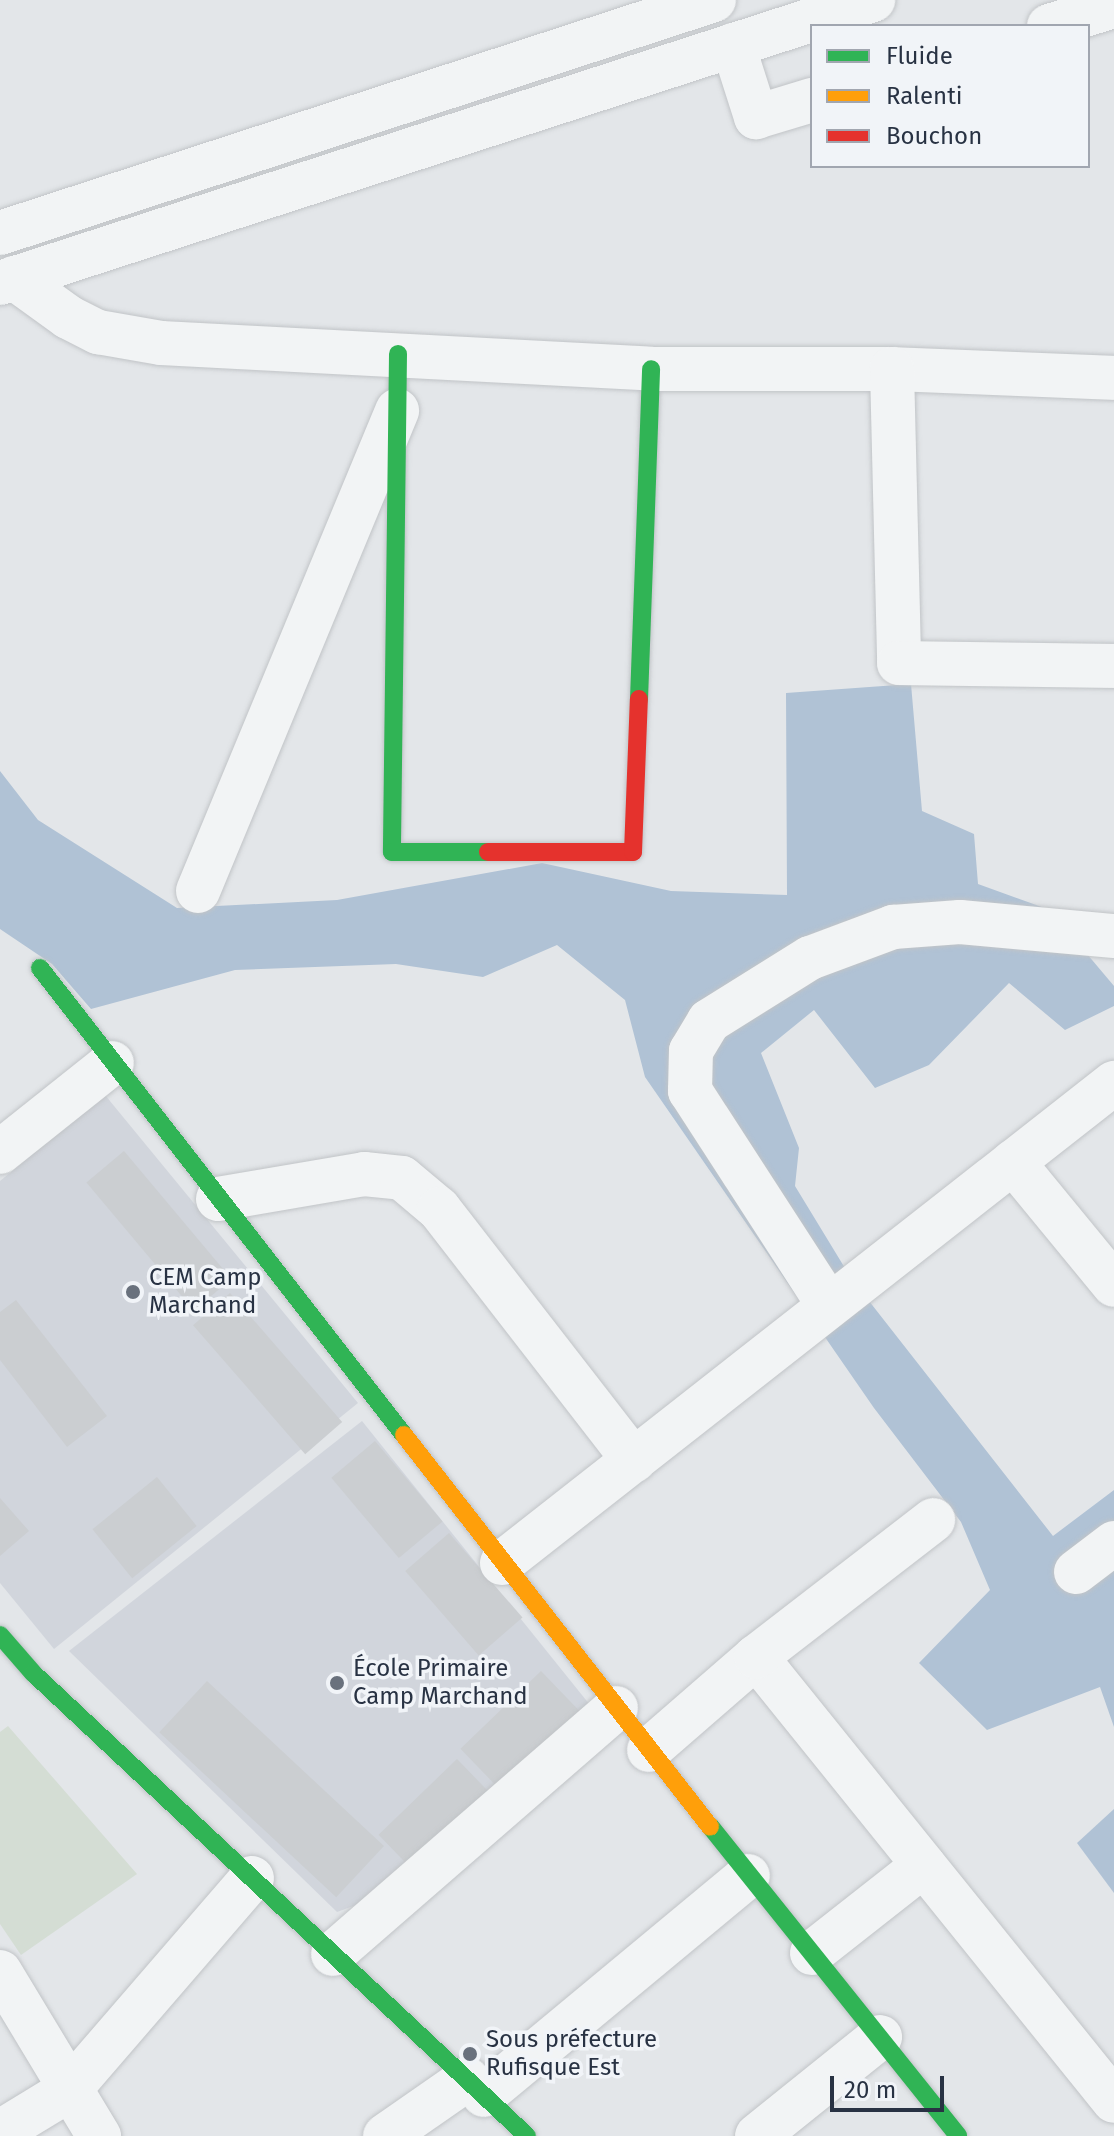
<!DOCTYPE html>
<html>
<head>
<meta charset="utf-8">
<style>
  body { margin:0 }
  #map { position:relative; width:1114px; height:2136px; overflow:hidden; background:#e3e6e9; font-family:"Fira Sans",sans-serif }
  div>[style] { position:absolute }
  .built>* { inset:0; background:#d1d5dc }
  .green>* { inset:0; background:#d4ddd4 }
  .water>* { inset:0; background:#b0c2d5 }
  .building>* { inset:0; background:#cbced1; transform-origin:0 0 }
  .roads { filter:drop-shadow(0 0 2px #c1c4c7) drop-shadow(0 0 2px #c1c4c7) }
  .street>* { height:44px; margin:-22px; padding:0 22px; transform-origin:22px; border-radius:22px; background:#f2f4f5 }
  .fast>* { height:18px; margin:-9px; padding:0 9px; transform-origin:9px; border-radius:9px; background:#30b455 }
  .slow>* { height:18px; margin:-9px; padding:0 9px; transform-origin:9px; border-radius:9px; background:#ff9f0a }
  .jam>* { height:18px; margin:-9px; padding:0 9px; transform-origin:9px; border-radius:9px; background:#e5322d }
  .dots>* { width:22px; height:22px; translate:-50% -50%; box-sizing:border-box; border:4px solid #f1f4f8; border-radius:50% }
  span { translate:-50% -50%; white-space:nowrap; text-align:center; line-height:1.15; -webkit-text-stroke:7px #f1f4f8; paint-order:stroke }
  .poi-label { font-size:24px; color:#283243 }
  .left { translate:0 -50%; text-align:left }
  .legend { position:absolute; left:810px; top:24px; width:280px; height:144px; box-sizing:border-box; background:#f1f4f8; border:2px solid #a1a6b0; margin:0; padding:10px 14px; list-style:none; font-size:24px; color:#283243 }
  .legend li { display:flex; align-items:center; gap:16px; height:40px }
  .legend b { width:40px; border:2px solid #a1a6b0 }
  .scale { position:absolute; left:830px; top:2076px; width:114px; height:36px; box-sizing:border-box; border:4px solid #283243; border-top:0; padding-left:10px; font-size:24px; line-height:28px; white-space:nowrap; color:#283243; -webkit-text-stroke:6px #f1f4f8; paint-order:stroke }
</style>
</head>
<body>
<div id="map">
  <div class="built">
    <i style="clip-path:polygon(105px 1095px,358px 1403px,54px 1649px,0 1583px,0 1181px)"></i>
    <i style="clip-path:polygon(362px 1421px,598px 1715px,410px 1885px,337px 1912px,69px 1651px)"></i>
  </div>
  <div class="green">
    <i style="clip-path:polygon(8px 1726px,137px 1874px,21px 1955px,0 1924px,0 1732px)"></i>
  </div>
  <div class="water">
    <i style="clip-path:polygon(911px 684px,922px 811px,974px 834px,978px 884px,1050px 910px,1114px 986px,1114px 1006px,1065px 1030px,1009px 983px,929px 1065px,875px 1088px,814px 1010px,761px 1053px,799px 1148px,795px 1186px,851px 1278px,1053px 1536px,1114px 1490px,1114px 1727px,1100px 1687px,987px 1730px,919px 1663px,990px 1590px,961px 1522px,874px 1408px,645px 1077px,625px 1000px,557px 945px,483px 977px,396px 964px,235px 970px,91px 1009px,52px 964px,0 929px,0 771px,38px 820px,177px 908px,337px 900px,542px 863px,671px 891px,787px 895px,786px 693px)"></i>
    <i style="clip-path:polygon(1114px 1809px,1114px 1893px,1077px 1843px)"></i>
  </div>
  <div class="building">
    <i style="left:124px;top:1151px;width:167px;height:49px;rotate:50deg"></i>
    <i style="left:230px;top:1293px;width:171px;height:49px;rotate:49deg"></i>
    <i style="clip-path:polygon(16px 1300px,107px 1416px,67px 1447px,0 1360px,0 1312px)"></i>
    <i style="left:375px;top:1441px;width:105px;height:57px;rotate:50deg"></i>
    <i style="left:157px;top:1477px;width:63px;height:83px;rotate:51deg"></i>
    <i style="clip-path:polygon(0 1498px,29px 1531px,0 1556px)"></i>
    <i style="left:449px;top:1533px;width:112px;height:58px;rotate:49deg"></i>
    <i style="left:541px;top:1671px;width:61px;height:112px;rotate:46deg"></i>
    <i style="left:207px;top:1681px;width:242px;height:70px;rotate:43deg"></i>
    <i style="left:457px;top:1759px;width:57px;height:109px;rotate:46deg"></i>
  </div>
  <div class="roads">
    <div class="street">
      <i style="left:1049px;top:26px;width:68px;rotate:-17.1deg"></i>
      <i style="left:733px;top:45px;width:76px;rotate:72.3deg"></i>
      <i style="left:756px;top:117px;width:59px;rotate:-16.9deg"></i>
      <i style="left:0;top:233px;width:751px;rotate:-18.07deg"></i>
      <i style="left:14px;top:278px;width:67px;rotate:35.8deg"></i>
      <i style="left:68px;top:317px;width:34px;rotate:27deg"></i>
      <i style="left:98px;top:332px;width:64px;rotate:9.9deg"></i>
      <i style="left:161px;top:343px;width:491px;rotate:3deg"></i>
      <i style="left:651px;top:369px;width:241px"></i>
      <i style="left:892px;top:369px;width:222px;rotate:2.3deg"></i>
      <i style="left:0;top:283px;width:918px;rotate:-17.96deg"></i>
      <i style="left:892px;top:369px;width:294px;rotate:88.6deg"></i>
      <i style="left:899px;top:663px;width:215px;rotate:0.8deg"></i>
      <i style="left:198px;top:891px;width:520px;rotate:-67.48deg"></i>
      <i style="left:0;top:1152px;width:143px;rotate:-38.5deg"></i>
      <i style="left:1013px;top:1162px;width:159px;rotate:50.6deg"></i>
      <i style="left:218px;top:1199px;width:148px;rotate:-9.7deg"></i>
      <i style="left:364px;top:1174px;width:38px;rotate:6deg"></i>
      <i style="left:402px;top:1178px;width:48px;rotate:40deg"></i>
      <i style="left:439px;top:1209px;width:318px;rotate:52.2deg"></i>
      <i style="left:828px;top:1304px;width:254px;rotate:-122.9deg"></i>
      <i style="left:690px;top:1091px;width:40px;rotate:-88.6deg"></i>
      <i style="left:691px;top:1051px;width:35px;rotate:-59deg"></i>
      <i style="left:709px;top:1021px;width:119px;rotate:-32deg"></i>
      <i style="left:810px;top:958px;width:89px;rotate:-20.5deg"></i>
      <i style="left:893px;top:927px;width:67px;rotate:-4.3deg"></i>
      <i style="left:960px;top:922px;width:155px;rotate:5.2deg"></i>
      <i style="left:502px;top:1563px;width:778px;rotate:-38.11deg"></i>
      <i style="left:1076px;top:1572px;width:48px;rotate:-37.3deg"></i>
      <i style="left:756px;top:1657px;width:570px;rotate:51.12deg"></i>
      <i style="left:649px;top:1750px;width:142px;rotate:-41deg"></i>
      <i style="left:756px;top:1657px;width:224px;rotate:-37.7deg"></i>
      <i style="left:812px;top:1953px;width:142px;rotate:-38.2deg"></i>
      <i style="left:333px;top:1954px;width:375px;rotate:-41deg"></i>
      <i style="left:0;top:1972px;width:192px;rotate:58.9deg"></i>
      <i style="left:484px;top:2095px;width:343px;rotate:-39.7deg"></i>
      <i style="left:0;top:2132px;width:81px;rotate:-31.3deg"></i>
      <i style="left:69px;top:2090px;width:280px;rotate:-49.2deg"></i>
      <i style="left:385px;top:2136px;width:100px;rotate:-34.8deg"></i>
      <i style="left:757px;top:2136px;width:158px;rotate:-38.8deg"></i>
    </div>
    <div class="fast">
      <i style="left:398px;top:354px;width:498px;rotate:90.7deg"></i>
      <i style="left:392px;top:852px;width:96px"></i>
      <i style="left:639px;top:699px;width:330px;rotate:-87.9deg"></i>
      <i style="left:40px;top:968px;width:592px;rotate:52.07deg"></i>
      <i style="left:0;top:1635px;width:50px;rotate:49deg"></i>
      <i style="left:33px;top:1673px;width:677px;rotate:43.14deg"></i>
      <i style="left:710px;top:1826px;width:397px;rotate:51.3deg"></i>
    </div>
    <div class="slow">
      <i style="left:404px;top:1435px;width:497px;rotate:52deg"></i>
    </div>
    <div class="jam">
      <i style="left:488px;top:852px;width:145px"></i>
      <i style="left:633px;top:852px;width:153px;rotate:-87.8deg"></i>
    </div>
  </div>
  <div class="dots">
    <i style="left:133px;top:1292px;background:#69717d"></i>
    <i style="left:337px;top:1683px;background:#69717d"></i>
    <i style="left:470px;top:2054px;background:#69717d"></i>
  </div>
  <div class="poi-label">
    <span class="left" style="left:149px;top:1292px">CEM Camp<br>Marchand</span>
    <span class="left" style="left:353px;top:1683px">École Primaire<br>Camp Marchand</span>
    <span class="left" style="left:486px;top:2054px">Sous préfecture<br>Rufisque Est</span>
  </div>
  <ul class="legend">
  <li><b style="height:10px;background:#30b455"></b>Fluide</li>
  <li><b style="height:10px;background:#ff9f0a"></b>Ralenti</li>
  <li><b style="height:10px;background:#e5322d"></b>Bouchon</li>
  </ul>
  <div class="scale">20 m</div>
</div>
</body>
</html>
